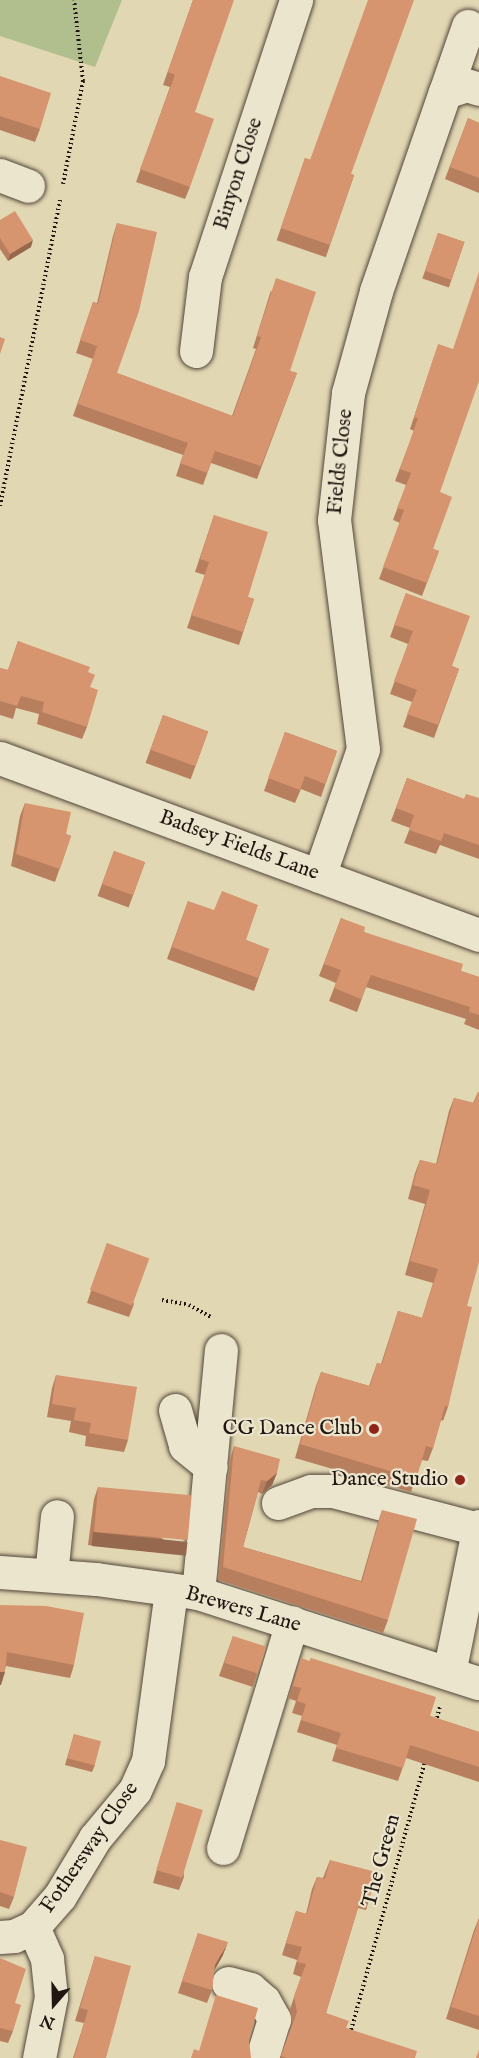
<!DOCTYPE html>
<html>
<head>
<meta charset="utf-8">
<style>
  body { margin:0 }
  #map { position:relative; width:479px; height:2058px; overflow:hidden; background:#e2d7b3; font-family:"IM FELL English",serif }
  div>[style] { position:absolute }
  .green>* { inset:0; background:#b1bf8e }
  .path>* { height:4px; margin-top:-2px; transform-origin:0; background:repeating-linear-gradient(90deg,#221611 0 1.5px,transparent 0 4.5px) }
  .roads { filter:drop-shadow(0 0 2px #52463a) drop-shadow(0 0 2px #52463a) }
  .minor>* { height:33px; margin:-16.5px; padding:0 16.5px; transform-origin:16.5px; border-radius:16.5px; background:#ece5ce }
  .wall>* { inset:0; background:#b87f5f; transform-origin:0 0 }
  .shaded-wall>* { inset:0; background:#96684e; transform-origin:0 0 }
  .building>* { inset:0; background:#d6946f; transform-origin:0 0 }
  .dots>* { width:16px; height:16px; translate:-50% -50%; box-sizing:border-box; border:3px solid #ece5ce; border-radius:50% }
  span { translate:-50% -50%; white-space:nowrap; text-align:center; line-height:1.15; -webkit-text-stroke:4.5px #ece5ce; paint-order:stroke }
  .street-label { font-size:21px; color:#221611 }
  .poi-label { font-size:21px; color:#221611 }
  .right { translate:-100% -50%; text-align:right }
  .north { position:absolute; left:24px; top:1974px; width:60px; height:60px; -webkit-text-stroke:4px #ece5ce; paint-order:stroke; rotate:200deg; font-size:16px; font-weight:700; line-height:24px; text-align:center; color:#221611 }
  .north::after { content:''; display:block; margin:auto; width:21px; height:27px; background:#221611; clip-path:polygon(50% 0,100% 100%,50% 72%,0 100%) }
</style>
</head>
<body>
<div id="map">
  <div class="green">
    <i style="clip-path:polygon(0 0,122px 0,95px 67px,0 36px)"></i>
  </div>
  <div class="path">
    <i style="left:63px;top:184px;width:105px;rotate:-79deg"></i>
    <i style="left:83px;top:81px;width:81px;rotate:-96.3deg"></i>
    <i style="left:0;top:506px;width:312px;rotate:-78.9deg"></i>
    <i style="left:162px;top:1300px;width:27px;rotate:10deg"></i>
    <i style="left:189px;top:1305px;width:26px;rotate:29deg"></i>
    <i style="left:436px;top:1722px;width:16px;rotate:-76deg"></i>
    <i style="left:350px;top:2034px;width:283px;rotate:-74.6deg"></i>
  </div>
  <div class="roads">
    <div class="minor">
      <i style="left:445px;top:92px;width:70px;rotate:-70.8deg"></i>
      <i style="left:0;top:175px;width:30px;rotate:21deg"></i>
      <i style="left:196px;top:351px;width:75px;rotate:-83.1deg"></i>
      <i style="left:205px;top:277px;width:292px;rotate:-71.8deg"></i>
      <i style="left:0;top:758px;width:511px;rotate:20.28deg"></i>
      <i style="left:319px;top:876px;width:134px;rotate:-70.9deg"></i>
      <i style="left:363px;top:749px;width:231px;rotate:-97.2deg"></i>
      <i style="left:334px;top:520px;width:128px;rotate:-83.7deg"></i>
      <i style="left:348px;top:393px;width:106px;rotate:-74.6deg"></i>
      <i style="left:376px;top:291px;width:211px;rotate:-70.9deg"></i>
      <i style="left:445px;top:92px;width:22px;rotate:-18deg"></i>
      <i style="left:466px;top:85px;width:14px;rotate:17deg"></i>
      <i style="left:175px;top:1410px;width:37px;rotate:74deg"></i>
      <i style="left:185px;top:1446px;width:33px;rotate:39deg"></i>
      <i style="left:278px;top:1503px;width:35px;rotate:-20deg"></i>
      <i style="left:311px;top:1491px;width:22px"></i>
      <i style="left:333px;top:1491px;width:150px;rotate:14.7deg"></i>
      <i style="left:0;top:1572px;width:96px;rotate:4.2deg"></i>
      <i style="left:96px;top:1579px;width:103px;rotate:7.8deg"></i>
      <i style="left:198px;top:1593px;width:295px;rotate:17.8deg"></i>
      <i style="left:51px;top:1575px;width:59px;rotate:-84.2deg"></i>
      <i style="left:198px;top:1593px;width:244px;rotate:-84.6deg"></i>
      <i style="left:449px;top:1673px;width:150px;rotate:-78.5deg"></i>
      <i style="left:223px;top:1848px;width:236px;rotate:-73deg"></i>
      <i style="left:33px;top:1927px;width:35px;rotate:66deg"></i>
      <i style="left:47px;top:1959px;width:38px;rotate:84deg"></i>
      <i style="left:51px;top:1997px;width:62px;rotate:101.1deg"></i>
      <i style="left:0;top:1937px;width:14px;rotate:-4deg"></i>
      <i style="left:14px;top:1936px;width:21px;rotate:-25deg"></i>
      <i style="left:33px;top:1927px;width:41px;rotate:-48.9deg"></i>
      <i style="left:60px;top:1896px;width:68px;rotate:-58.9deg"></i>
      <i style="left:95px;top:1838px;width:62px;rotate:-50.2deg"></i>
      <i style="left:135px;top:1790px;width:32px;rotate:-66deg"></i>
      <i style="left:148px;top:1761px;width:173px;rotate:-82.3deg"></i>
      <i style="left:228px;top:1983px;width:23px;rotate:15deg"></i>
      <i style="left:250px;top:1989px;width:18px;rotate:41deg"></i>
      <i style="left:264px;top:2001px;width:21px;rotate:61deg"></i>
      <i style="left:274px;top:2019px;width:41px;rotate:107.1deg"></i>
    </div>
  </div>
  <div class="wall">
    <i style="clip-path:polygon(193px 0,190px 187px,185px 199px,136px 182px,170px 87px,163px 85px)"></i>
    <i style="clip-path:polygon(0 76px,40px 129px,35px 142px,0 130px)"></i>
    <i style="clip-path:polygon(468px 118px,479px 123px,479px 193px,445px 179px)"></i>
    <i style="left:305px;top:158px;width:52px;height:87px;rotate:19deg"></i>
    <i style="clip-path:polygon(0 220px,31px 247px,8px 261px,0 249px)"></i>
    <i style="clip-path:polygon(117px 223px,117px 373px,232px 416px,256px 349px,253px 348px,271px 290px,290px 371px,297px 373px,257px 479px,211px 463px,203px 485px,176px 476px,183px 455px,73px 416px,93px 359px,76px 353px,93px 302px,97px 303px,113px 236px)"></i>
    <i style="left:438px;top:233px;width:28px;height:48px;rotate:19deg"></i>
    <i style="clip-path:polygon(434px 357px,440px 492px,433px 549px,439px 551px,422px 596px,379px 579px,400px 523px,393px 520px,406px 485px,395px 481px,414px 431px,410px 429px)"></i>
    <i style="clip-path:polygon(214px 515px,248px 597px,254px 599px,239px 645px,187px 628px,205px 575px,195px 572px)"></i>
    <i style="clip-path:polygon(406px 593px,452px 666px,459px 669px,434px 738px,403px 727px,412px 702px,390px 694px,408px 644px,390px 637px)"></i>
    <i style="clip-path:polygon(18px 641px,88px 672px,90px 687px,87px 727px,82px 739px,37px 724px,39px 714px,16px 708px,13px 719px,0 715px,0 668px,8px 670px)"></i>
    <i style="left:163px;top:715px;width:48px;height:51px;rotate:20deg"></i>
    <i style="clip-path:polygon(285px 732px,337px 751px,321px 797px,301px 789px,295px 803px,264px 791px)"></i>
    <i style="clip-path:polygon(407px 778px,464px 799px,479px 798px,479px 859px,440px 845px,436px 854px,404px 843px,410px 828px,391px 821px)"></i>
    <i style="clip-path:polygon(25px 803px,66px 834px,71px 836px,55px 882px,11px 866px,20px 816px)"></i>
    <i style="left:114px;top:851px;width:33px;height:48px;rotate:20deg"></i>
    <i style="clip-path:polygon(188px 901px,246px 940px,269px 949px,254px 991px,167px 959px)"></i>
    <i style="clip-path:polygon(341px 918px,364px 932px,461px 971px,479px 977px,479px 1030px,464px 1024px,466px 1019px,366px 987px,357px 1012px,329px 1001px,336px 983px,319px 976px)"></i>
    <i style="clip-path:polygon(478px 1092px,467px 1306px,448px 1407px,443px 1421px,441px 1420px,433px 1448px,428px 1461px,422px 1460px,411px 1492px,295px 1458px,316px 1386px,321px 1372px,369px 1386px,377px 1363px,381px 1364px,398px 1311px,422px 1318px,433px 1283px,405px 1275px,425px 1204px,408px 1199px,415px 1173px,420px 1160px,436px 1164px,449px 1111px,454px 1098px,473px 1103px)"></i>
    <i style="clip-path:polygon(107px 1243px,134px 1304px,129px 1317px,87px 1303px)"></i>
    <i style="clip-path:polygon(56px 1375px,128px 1440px,124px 1452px,85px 1446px,86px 1436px,69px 1432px,71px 1421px,47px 1417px,52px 1388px)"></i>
    <i style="clip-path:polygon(234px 1446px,277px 1473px,272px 1485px,262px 1494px,258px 1492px,243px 1547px,361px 1581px,378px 1522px,382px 1510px,388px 1620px,383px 1633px,218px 1580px,230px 1459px)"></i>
    <i style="clip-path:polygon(98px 1487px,183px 1555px,88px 1545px,94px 1499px)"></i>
    <i style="clip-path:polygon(0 1605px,74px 1665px,70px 1678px,6px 1666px,0 1685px)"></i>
    <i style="clip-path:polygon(233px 1636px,257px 1674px,253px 1687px,219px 1676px)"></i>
    <i style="clip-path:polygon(301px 1658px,430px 1716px,479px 1732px,479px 1782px,406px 1758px,398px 1781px,332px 1761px,337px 1745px,297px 1732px,302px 1716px,292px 1713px,296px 1701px,288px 1698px)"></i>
    <i style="clip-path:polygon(74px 1734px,95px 1765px,92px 1772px,65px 1765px)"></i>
    <i style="clip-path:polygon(177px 1802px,184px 1877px,179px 1890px,153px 1883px,173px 1815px)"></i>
    <i style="clip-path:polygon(0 1840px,14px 1897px,9px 1909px,0 1906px)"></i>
    <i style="clip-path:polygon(330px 1860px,370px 1897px,366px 1910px,358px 1908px,326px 2013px,346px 2028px,415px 2058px,280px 2058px,292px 2025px,290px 2009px,301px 1977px,293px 1974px,297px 1960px,282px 1955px,296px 1911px,306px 1914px,312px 1889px,317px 1877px,323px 1878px)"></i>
    <i style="clip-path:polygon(479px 1918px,479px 2030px,446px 2019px,474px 1930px)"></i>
    <i style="clip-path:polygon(198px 1933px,223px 1955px,214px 1971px,212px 1990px,207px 2003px,178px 1993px)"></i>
    <i style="clip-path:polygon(95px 1956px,106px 2058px,73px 2058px,84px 2023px,75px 2021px)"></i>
    <i style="clip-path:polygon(0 1958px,15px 2003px,13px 2031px,8px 2043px,0 2041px)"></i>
  </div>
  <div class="shaded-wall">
    <i style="clip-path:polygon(33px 240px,31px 247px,8px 261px,10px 254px)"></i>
    <i style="clip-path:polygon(277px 1473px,272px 1485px,262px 1494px,267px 1481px)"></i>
    <i style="left:93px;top:1532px;width:95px;height:14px;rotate:6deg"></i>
    <i style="clip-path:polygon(0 1672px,5px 1672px,1px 1685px,0 1685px)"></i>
    <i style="clip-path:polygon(228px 1942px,223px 1955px,210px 1978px,215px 1965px)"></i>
  </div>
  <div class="building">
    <i style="clip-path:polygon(193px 0,234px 0,195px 112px,214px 119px,190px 187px,140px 169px,175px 75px,168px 72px)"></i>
    <i style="clip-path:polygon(368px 0,414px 0,351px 174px,354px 175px,330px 245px,281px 228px,305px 158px,310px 160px)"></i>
    <i style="clip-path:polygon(0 76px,51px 93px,40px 129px,0 116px)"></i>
    <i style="clip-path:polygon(468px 118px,479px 123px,479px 178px,450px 167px)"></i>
    <i style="clip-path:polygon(15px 211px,33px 240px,10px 254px,0 238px,0 220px)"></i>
    <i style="clip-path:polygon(117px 223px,157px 232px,139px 311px,117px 373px,233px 416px,261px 337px,257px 336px,276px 278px,316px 292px,290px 371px,297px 373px,261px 466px,215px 451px,207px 473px,180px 463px,188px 443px,78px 404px,97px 346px,80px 340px,93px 302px,98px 304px)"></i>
    <i style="left:438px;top:233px;width:28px;height:40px;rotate:19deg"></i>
    <i style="clip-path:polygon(479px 272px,479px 381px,440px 492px,452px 497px,433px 549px,439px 551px,427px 583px,383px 567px,404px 510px,397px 508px,411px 473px,400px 469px,418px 418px,414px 417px,438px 344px,453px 349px)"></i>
    <i style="clip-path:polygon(0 337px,5px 339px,0 354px)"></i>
    <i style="clip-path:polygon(214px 515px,268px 532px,248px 597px,254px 599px,243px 632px,191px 615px,209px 562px,200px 559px)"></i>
    <i style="clip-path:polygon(406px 593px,470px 616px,452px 666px,459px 669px,438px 725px,407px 714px,417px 690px,394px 681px,413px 631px,394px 625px)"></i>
    <i style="clip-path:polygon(18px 641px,90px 667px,88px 672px,95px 675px,90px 687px,98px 690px,87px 727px,42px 712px,44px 702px,21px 696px,17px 706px,0 701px,0 668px,8px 670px)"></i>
    <i style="left:163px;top:715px;width:48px;height:37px;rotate:20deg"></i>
    <i style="clip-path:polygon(285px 732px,337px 751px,325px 784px,305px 776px,300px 790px,268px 778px)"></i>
    <i style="clip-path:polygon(407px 778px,464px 799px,466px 794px,479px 798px,479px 845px,444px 833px,441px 841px,409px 830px,414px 815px,396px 808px)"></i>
    <i style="clip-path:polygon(25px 803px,71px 812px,66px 834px,71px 836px,60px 869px,16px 854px)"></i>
    <i style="left:114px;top:851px;width:33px;height:35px;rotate:20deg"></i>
    <i style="clip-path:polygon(222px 891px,258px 905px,246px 940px,269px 949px,258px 978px,172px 947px,188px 901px,214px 910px)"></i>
    <i style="clip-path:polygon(341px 918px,365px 927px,364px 932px,463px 964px,461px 971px,479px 977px,479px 1015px,469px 1012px,470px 1007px,371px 975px,361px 999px,334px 988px,341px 970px,324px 964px)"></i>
    <i style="clip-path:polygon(478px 1092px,479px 1092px,479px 1262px,467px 1306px,472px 1307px,448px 1407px,445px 1406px,433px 1448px,426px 1446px,416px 1479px,300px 1444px,321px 1372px,370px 1386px,377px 1363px,382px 1364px,398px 1311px,422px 1318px,438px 1269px,410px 1261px,430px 1190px,413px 1185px,420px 1160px,437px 1164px,454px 1098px,474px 1103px)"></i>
    <i style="left:107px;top:1243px;width:45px;height:50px;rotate:20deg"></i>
    <i style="clip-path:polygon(56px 1375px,137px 1387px,128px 1440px,89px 1433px,91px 1423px,74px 1420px,76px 1408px,52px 1404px)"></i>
    <i style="clip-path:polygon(234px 1446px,280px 1459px,277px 1473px,267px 1481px,261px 1480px,243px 1547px,362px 1582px,382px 1510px,417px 1519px,388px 1620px,223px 1567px)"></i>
    <i style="left:98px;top:1487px;width:94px;height:45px;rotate:5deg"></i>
    <i style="clip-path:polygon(0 1605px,46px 1606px,84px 1613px,74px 1665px,7px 1652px,5px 1672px,0 1672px)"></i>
    <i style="left:233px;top:1636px;width:35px;height:28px;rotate:18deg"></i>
    <i style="clip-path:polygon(301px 1658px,309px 1661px,311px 1658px,436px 1697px,430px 1716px,479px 1732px,479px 1767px,410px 1745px,403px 1768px,336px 1748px,341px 1733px,301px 1720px,306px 1704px,297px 1701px,301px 1688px,293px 1686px)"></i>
    <i style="left:74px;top:1734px;width:28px;height:25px;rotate:15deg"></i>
    <i style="left:177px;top:1802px;width:27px;height:71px;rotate:17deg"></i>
    <i style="clip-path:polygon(0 1840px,27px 1847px,14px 1897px,0 1892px)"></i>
    <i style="clip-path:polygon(330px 1860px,376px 1872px,370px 1897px,362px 1895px,326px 2013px,349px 2021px,346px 2028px,417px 2051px,415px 2058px,287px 2058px,281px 2056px,297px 2012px,294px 1996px,306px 1964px,297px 1962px,302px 1947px,286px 1943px,296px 1911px,307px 1914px,317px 1877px,325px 1879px)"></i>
    <i style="clip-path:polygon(479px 1918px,479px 2016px,451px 2007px)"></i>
    <i style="clip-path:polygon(198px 1933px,228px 1942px,215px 1965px,212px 1990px,182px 1981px)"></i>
    <i style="clip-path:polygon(95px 1956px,131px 1966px,106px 2058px,74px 2058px,88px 2010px,80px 2008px)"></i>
    <i style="clip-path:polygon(0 1958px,26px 1969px,15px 2003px,21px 2005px,13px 2031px,0 2028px)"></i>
    <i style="clip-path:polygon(216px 1995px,258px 2008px,249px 2040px,251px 2058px,191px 2058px,194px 2049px,199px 2051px)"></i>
    <i style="clip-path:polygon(479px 2050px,479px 2058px,476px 2058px)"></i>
  </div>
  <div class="dots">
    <i style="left:374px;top:1429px;background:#8f2418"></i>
    <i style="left:460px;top:1480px;background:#8f2418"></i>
  </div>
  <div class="street-label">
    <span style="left:239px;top:174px;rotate:-72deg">Binyon Close</span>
    <span style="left:341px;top:462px;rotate:-84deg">Fields Close</span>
    <span style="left:239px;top:846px;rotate:20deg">Badsey Fields Lane</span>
    <span style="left:243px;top:1610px;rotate:16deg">Brewers Lane</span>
    <span style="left:90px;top:1848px;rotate:-55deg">Fothersway Close</span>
    <span style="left:382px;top:1861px;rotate:-75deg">The Green</span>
  </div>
  <div class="poi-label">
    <span class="right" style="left:362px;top:1429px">CG Dance Club</span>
    <span class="right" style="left:448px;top:1480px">Dance Studio</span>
  </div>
  <div class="north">N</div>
</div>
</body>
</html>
